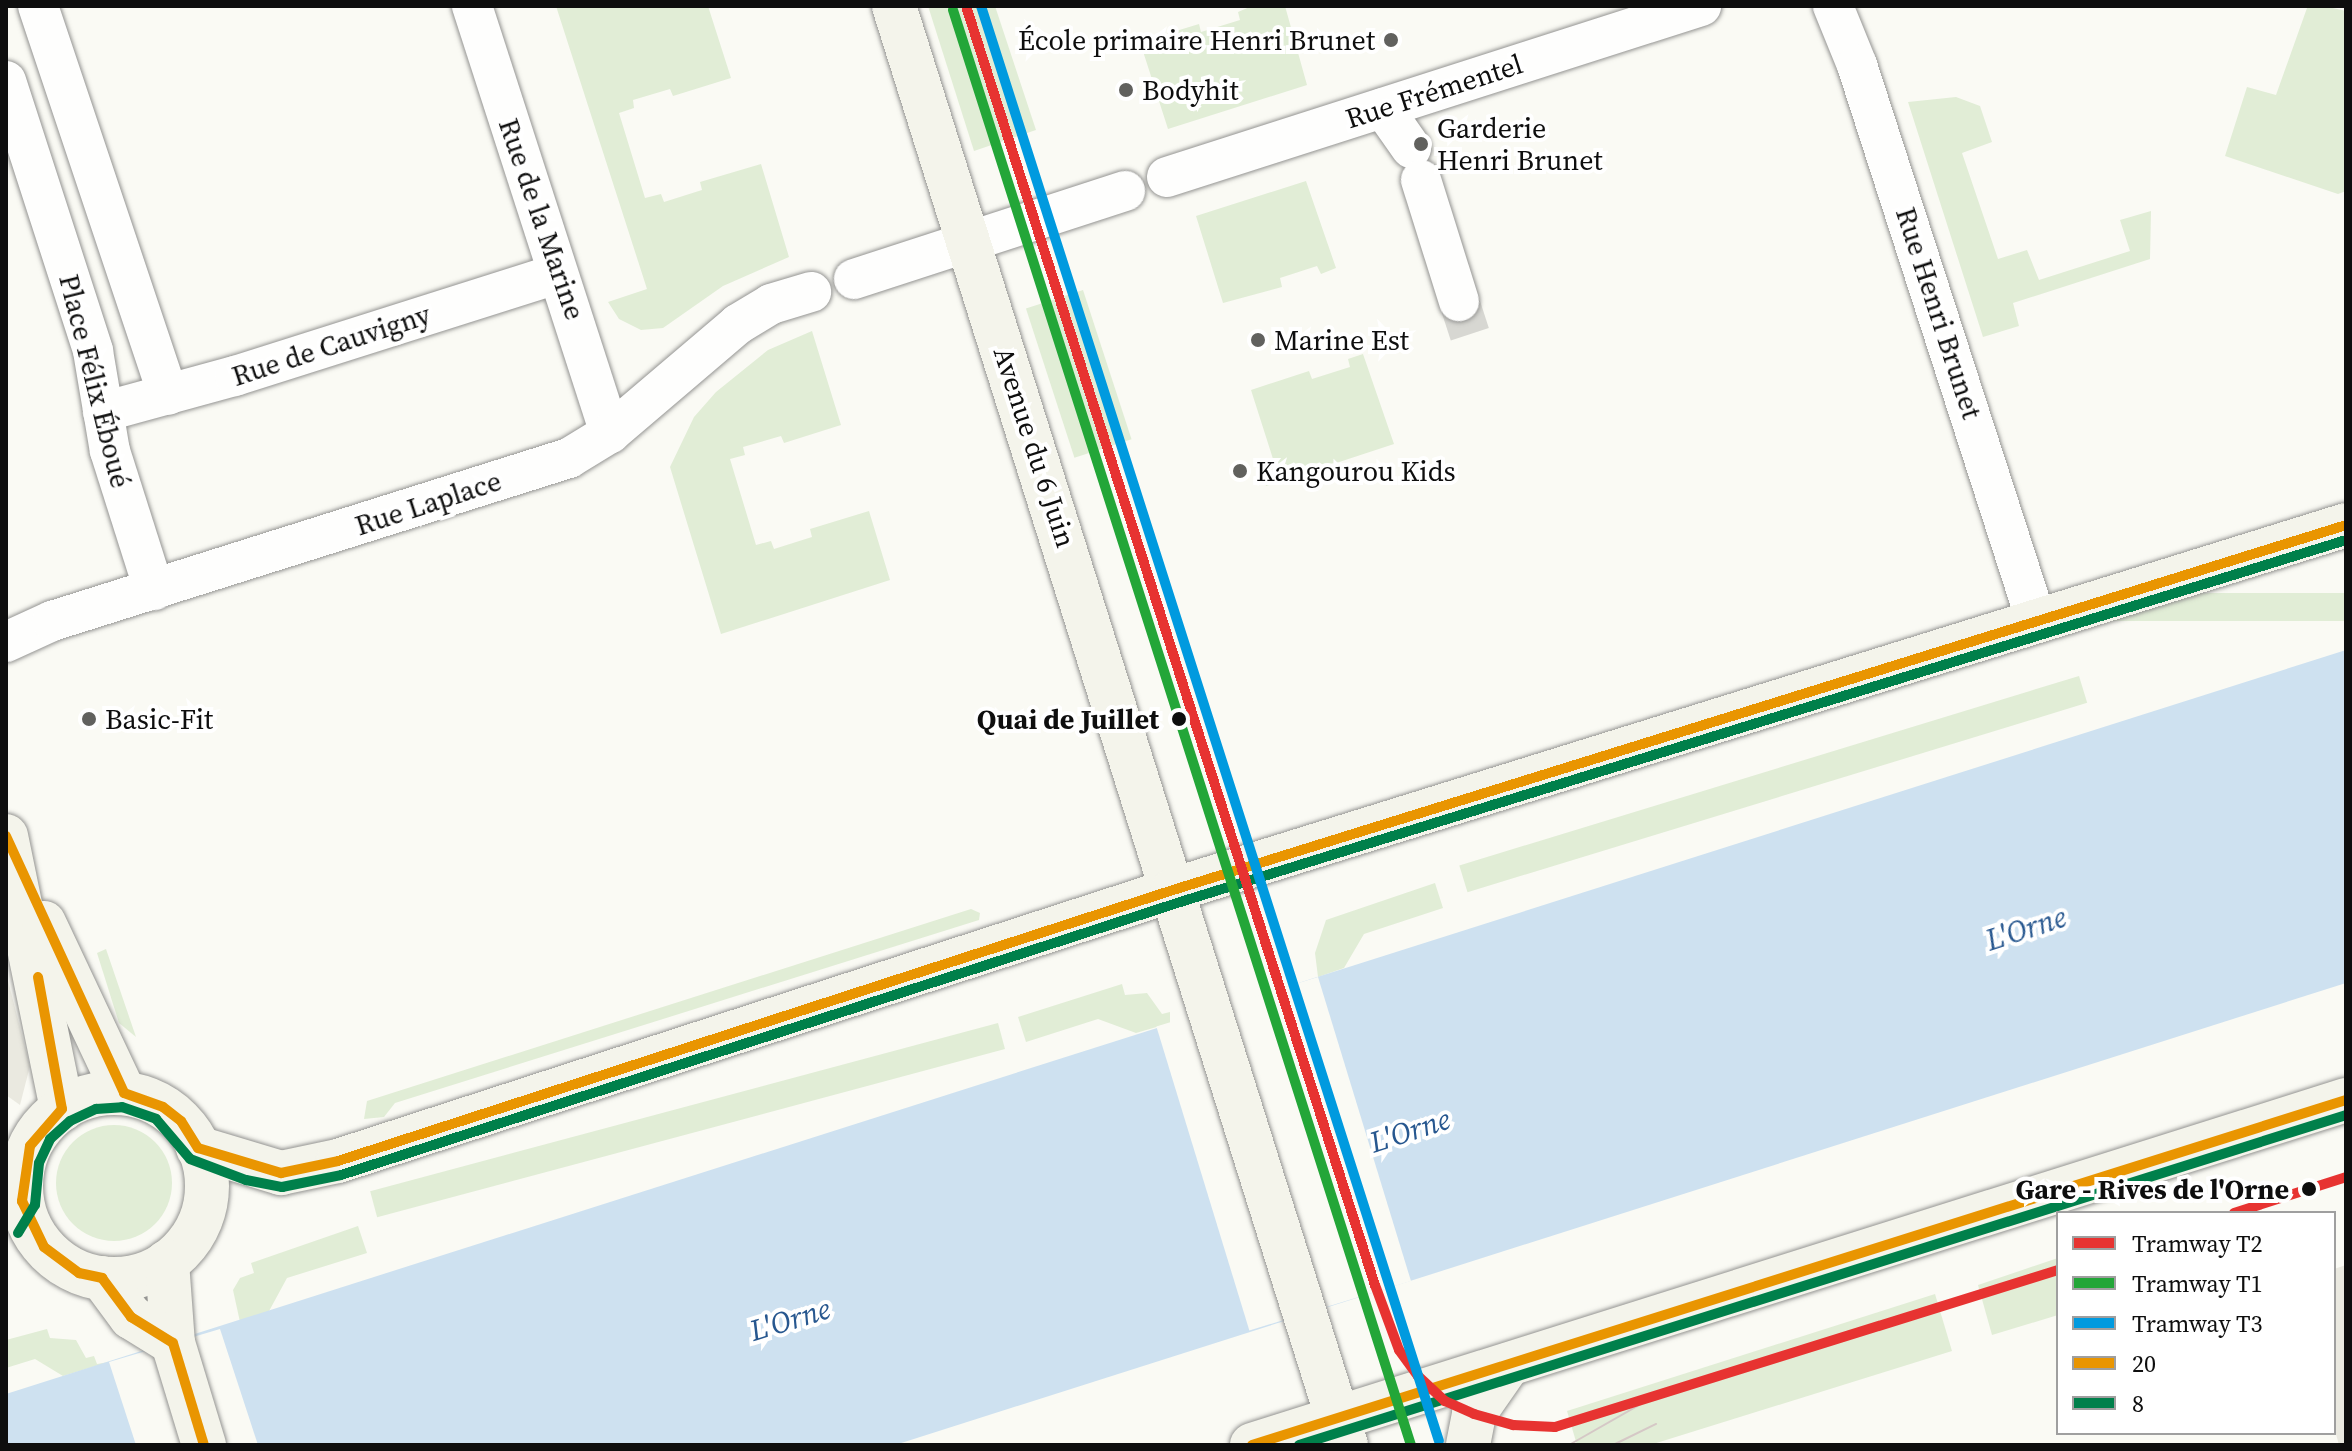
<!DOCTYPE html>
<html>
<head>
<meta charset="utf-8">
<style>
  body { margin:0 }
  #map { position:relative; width:2352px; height:1451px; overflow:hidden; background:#fafaf4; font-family:"Source Serif 4",serif }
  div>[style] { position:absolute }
  .green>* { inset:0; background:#e1edd6; transform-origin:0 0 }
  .round { border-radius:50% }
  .plaza>* { inset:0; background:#eae9e0 }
  .water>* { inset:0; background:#cee1f0 }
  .pier>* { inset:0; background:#fafaf4; transform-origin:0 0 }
  .street-tunnel>* { height:40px; margin-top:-20px; transform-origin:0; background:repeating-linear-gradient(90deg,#d7d7d2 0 40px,transparent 0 60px) }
  .roads { filter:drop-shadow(0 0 2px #949492) drop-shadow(0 0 2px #949492) }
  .street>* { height:40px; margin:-20px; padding:0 20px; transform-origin:20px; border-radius:20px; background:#fefefd }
  .secondary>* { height:44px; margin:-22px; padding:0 22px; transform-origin:22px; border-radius:22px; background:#f4f4eb }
  .secondary>.ring { margin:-22px; padding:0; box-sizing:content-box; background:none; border:44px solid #f4f4eb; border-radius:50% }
  .tram>* { height:2px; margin:-1px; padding:0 1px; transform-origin:1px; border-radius:1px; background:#d5c8c6 }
  .bus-1>* { height:10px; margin:-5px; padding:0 5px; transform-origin:5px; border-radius:5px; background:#e99501 }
  .bus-2>* { height:10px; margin:-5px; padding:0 5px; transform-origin:5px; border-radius:5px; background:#00804b }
  .tram-1>* { height:10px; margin:-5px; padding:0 5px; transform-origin:5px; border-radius:5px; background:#e73331 }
  .tram-2>* { height:10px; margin:-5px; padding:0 5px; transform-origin:5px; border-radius:5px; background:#23a638 }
  .tram-3>* { height:10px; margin:-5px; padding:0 5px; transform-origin:5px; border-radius:5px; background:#009adf }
  .dots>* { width:22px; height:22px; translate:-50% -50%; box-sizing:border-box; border:4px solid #fff; border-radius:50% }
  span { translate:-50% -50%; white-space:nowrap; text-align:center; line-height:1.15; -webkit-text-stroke:8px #fff; paint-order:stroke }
  .poi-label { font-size:28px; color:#0e0e0e }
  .right { translate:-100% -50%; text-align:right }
  .left { translate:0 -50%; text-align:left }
  .street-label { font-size:28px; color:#0e0e0e }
  .stop-label { font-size:28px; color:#0e0e0e; font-weight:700 }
  .water-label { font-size:30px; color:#27578f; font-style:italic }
  .frame { position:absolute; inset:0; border:8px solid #0e0e0e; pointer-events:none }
  .legend { position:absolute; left:2056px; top:1211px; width:280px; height:224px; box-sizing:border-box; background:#fff; border:2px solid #9f9f9f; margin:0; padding:10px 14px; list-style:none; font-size:24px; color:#0e0e0e }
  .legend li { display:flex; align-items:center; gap:16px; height:40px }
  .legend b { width:40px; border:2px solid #9f9f9f }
</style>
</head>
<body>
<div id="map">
  <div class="green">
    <i style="clip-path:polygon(556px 6px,708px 6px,731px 78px,673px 96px,670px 89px,633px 100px,634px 108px,619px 113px,645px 198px,661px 194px,664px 202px,702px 190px,700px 182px,761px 164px,789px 257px,723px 286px,663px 328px,641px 330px,619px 319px,608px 302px,647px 289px)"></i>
    <i style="clip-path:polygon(928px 6px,995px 6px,1036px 130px,974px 151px)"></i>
    <i style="clip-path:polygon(1252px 6px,1285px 6px,1307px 85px,1168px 129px,1140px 42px,1199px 24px,1201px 32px,1240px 20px,1238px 12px)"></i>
    <i style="clip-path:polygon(2324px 6px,2346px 11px,2346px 191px,2338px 194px,2225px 156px,2247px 87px,2276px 95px,2307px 8px)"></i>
    <i style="clip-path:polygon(1956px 97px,1980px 106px,1992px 142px,1962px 153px,1998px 259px,2027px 250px,2039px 280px,2130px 251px,2120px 220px,2151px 211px,2150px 259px,2013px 303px,2019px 326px,1983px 337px,1908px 102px)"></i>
    <i style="clip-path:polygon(1306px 181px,1336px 268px,1321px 274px,1317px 266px,1280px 278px,1282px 287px,1223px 303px,1196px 216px)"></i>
    <i style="left:1083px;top:290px;width:157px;height:60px;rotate:72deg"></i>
    <i style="clip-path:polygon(812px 331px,841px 425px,784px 443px,781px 436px,743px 447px,745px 455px,730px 459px,756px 545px,771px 541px,774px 549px,812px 537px,810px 529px,869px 511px,890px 580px,721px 634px,670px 467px,694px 417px,716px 392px,768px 350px)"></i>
    <i style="clip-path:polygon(1363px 354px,1394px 444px,1266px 486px,1259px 463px,1273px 459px,1251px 390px,1309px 371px,1312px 379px,1350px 367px,1348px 359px)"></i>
    <i style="left:2346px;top:593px;width:28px;height:251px;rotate:90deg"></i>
    <i style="left:2079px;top:676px;width:28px;height:648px;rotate:73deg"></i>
    <i style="clip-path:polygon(1435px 883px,1443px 908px,1364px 934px,1344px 968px,1318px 977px,1315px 953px,1326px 920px)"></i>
    <i style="clip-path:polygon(971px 909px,980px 913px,979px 920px,395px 1103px,384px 1117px,364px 1119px,367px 1101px)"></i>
    <i style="clip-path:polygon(106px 949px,136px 1037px,119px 1023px,97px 953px)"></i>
    <i style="clip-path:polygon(1122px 984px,1125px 995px,1147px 993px,1162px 1014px,1170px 1012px,1170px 1023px,1136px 1033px,1098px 1019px,1026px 1042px,1018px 1017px)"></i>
    <i style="left:998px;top:1023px;width:27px;height:650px;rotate:75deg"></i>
    <i class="round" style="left:56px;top:1125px;width:116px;height:116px"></i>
    <i style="clip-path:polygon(358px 1226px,367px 1253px,287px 1278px,268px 1313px,240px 1322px,233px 1290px,240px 1278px,254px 1273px,251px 1263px)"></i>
    <i style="clip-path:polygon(2058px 1258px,2058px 1315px,1992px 1335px,1978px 1285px)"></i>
    <i style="clip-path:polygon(1935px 1294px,1952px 1351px,1650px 1445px,1577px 1445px,1567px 1411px)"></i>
    <i style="clip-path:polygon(47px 1329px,50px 1338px,76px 1340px,86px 1358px,94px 1356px,97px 1364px,109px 1362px,63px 1376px,35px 1359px,6px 1368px,6px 1340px)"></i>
  </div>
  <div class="plaza">
    <i style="clip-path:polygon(6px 973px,30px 1066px,20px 1105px,6px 1095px)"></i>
    <i style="clip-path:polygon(2346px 1265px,2346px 1445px,2339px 1445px,2334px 1427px,2334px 1269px)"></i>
  </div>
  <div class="water">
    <i style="clip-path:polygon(2346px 650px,2346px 983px,895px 1445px,6px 1445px,6px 1394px)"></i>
  </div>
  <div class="pier">
    <i style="left:1318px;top:977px;width:318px;height:169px;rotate:73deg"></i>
    <i style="clip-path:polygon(220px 1329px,258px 1445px,136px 1445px,109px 1362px)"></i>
  </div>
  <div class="street-tunnel">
    <i style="left:1459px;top:301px;width:35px;rotate:72deg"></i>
  </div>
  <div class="roads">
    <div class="street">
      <i style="left:38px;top:6px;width:410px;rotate:71.5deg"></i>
      <i style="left:472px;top:6px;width:449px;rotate:72.1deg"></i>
      <i style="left:1833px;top:6px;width:64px;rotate:67.9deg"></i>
      <i style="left:1857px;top:65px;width:586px;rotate:72.12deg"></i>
      <i style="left:6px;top:81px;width:284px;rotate:72.1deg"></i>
      <i style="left:93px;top:351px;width:101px;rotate:80.4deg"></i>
      <i style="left:110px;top:451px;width:146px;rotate:72.4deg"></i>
      <i style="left:1383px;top:108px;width:49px;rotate:55deg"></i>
      <i style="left:1167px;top:177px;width:561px;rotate:-17.76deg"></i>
      <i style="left:1421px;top:180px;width:127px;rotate:72.6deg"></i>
      <i style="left:854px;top:279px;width:285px;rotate:-18deg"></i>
      <i style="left:103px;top:412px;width:137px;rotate:-15.3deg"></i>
      <i style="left:235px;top:376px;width:338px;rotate:-17.6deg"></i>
      <i style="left:6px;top:642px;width:51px;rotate:-24.5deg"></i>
      <i style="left:52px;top:621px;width:542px;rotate:-17.5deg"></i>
      <i style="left:569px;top:458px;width:48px;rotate:-31.4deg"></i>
      <i style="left:610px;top:433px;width:168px;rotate:-40.4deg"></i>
      <i style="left:738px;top:324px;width:39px;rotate:-31deg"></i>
      <i style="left:771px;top:304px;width:42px;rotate:-16.7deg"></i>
    </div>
    <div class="secondary">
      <i style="left:894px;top:6px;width:1508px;rotate:72.56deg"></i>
      <i style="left:6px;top:836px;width:279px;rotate:78.4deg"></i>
      <i style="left:44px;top:923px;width:188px;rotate:64.8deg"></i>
      <i class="ring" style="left:21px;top:1093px;width:142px;height:142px"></i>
      <i style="left:198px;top:1148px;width:87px;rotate:16.8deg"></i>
      <i style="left:281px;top:1173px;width:58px;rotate:-11.9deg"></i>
      <i style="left:338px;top:1161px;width:878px;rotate:-17.98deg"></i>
      <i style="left:1173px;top:890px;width:1228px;rotate:-17.28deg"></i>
      <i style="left:167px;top:1262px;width:81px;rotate:85.8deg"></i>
      <i style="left:173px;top:1343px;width:107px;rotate:73.1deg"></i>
      <i style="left:102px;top:1278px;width:49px;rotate:53.4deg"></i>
      <i style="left:131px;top:1317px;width:49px;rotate:31.8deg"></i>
      <i style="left:1252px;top:1445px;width:1147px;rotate:-17.5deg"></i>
      <i style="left:1468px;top:1445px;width:32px;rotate:-79deg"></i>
      <i style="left:1474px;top:1414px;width:60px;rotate:-55.2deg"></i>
    </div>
  </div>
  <div class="tram">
    <i style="left:1569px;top:1445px;width:89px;rotate:-29.7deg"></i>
    <i style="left:1613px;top:1445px;width:48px;rotate:-26deg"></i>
  </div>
  <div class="bus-1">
    <i style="left:6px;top:836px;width:283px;rotate:65.3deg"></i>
    <i style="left:124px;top:1093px;width:41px;rotate:19.7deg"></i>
    <i style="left:163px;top:1107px;width:23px;rotate:38deg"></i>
    <i style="left:181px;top:1121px;width:32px;rotate:58deg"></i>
    <i style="left:198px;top:1148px;width:87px;rotate:16.8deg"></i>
    <i style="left:281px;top:1173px;width:58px;rotate:-11.9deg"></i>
    <i style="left:338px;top:1161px;width:878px;rotate:-17.98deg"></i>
    <i style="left:1173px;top:890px;width:1228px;rotate:-17.28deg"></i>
    <i style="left:38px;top:977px;width:134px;rotate:79.7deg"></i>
    <i style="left:62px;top:1109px;width:49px;rotate:130.9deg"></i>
    <i style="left:30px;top:1146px;width:56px;rotate:98.3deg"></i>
    <i style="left:22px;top:1201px;width:51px;rotate:64.4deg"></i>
    <i style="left:44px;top:1247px;width:44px;rotate:36.6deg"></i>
    <i style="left:79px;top:1273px;width:24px;rotate:12deg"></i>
    <i style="left:102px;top:1278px;width:49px;rotate:53.4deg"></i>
    <i style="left:131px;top:1317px;width:49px;rotate:31.8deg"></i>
    <i style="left:173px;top:1343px;width:107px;rotate:73.1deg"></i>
    <i style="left:1252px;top:1445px;width:1147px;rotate:-17.5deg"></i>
  </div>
  <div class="bus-2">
    <i style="left:18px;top:1233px;width:33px;rotate:-59deg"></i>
    <i style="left:35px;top:1205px;width:42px;rotate:-84.6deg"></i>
    <i style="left:39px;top:1163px;width:26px;rotate:-65deg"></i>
    <i style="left:50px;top:1139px;width:27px;rotate:-42deg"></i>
    <i style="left:70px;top:1121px;width:29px;rotate:-25deg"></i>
    <i style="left:96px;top:1109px;width:26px;rotate:-4deg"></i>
    <i style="left:122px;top:1107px;width:36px;rotate:19deg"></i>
    <i style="left:156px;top:1119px;width:52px;rotate:49.6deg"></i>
    <i style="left:190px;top:1159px;width:60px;rotate:20.6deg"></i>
    <i style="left:246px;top:1180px;width:37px;rotate:11deg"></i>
    <i style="left:282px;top:1187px;width:60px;rotate:-11.5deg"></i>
    <i style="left:341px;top:1175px;width:879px;rotate:-18.02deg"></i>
    <i style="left:1177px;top:903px;width:1224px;rotate:-17.25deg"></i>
    <i style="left:1299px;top:1445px;width:1098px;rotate:-17.49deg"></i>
  </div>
  <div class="tram-1">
    <i style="left:966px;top:6px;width:1343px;rotate:72.27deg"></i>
    <i style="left:1375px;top:1285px;width:69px;rotate:69.7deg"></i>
    <i style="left:1399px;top:1350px;width:32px;rotate:54deg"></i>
    <i style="left:1418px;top:1376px;width:37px;rotate:43deg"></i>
    <i style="left:1445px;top:1401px;width:32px;rotate:24deg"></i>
    <i style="left:1474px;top:1414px;width:41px;rotate:15.8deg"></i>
    <i style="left:1513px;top:1425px;width:42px;rotate:2.7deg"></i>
    <i style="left:1555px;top:1427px;width:527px;rotate:-17.33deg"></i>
    <i style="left:2234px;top:1213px;width:118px;rotate:-17.8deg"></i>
  </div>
  <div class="tram-2">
    <i style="left:953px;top:10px;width:1506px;rotate:72.3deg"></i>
  </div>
  <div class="tram-3">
    <i style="left:981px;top:6px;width:1506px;rotate:72.3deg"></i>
  </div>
  <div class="dots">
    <i style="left:1391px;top:40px;background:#61615e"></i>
    <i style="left:1126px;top:90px;background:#61615e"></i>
    <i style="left:1421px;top:144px;background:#61615e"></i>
    <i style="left:1258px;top:340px;background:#61615e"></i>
    <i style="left:1240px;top:471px;background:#61615e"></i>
    <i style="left:89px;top:719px;background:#61615e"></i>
    <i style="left:1179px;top:719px;background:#0e0e0e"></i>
    <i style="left:2309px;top:1189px;background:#0e0e0e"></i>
  </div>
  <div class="poi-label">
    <span class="right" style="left:1375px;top:40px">École primaire Henri Brunet</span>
    <span class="left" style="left:1142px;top:90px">Bodyhit</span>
    <span class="left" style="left:1437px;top:144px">Garderie<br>Henri Brunet</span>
    <span class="left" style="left:1274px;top:340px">Marine Est</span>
    <span class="left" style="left:1256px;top:471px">Kangourou Kids</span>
    <span class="left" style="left:105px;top:719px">Basic-Fit</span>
  </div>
  <div class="street-label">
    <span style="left:1434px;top:91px;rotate:-18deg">Rue Frémentel</span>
    <span style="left:542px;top:219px;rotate:71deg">Rue de la Marine</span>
    <span style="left:1939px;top:313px;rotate:72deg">Rue Henri Brunet</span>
    <span style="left:331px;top:345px;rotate:-18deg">Rue de Cauvigny</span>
    <span style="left:95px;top:381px;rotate:76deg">Place Félix Éboué</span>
    <span style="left:1035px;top:447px;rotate:72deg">Avenue du 6 Juin</span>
    <span style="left:428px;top:503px;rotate:-18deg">Rue Laplace</span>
  </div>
  <div class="stop-label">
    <span class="right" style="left:1159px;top:719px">Quai de Juillet</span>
    <span class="right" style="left:2289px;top:1189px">Gare - Rives de l'Orne</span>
  </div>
  <div class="water-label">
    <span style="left:2026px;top:929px;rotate:-18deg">L'Orne</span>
    <span style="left:1410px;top:1131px;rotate:-18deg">L'Orne</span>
    <span style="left:790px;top:1320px;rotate:-17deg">L'Orne</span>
  </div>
  <div class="frame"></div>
  <ul class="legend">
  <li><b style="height:10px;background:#e73331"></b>Tramway T2</li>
  <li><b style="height:10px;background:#23a638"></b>Tramway T1</li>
  <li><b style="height:10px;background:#009adf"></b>Tramway T3</li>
  <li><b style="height:10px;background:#e99501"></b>20</li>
  <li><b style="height:10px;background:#00804b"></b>8</li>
  </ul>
</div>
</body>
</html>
